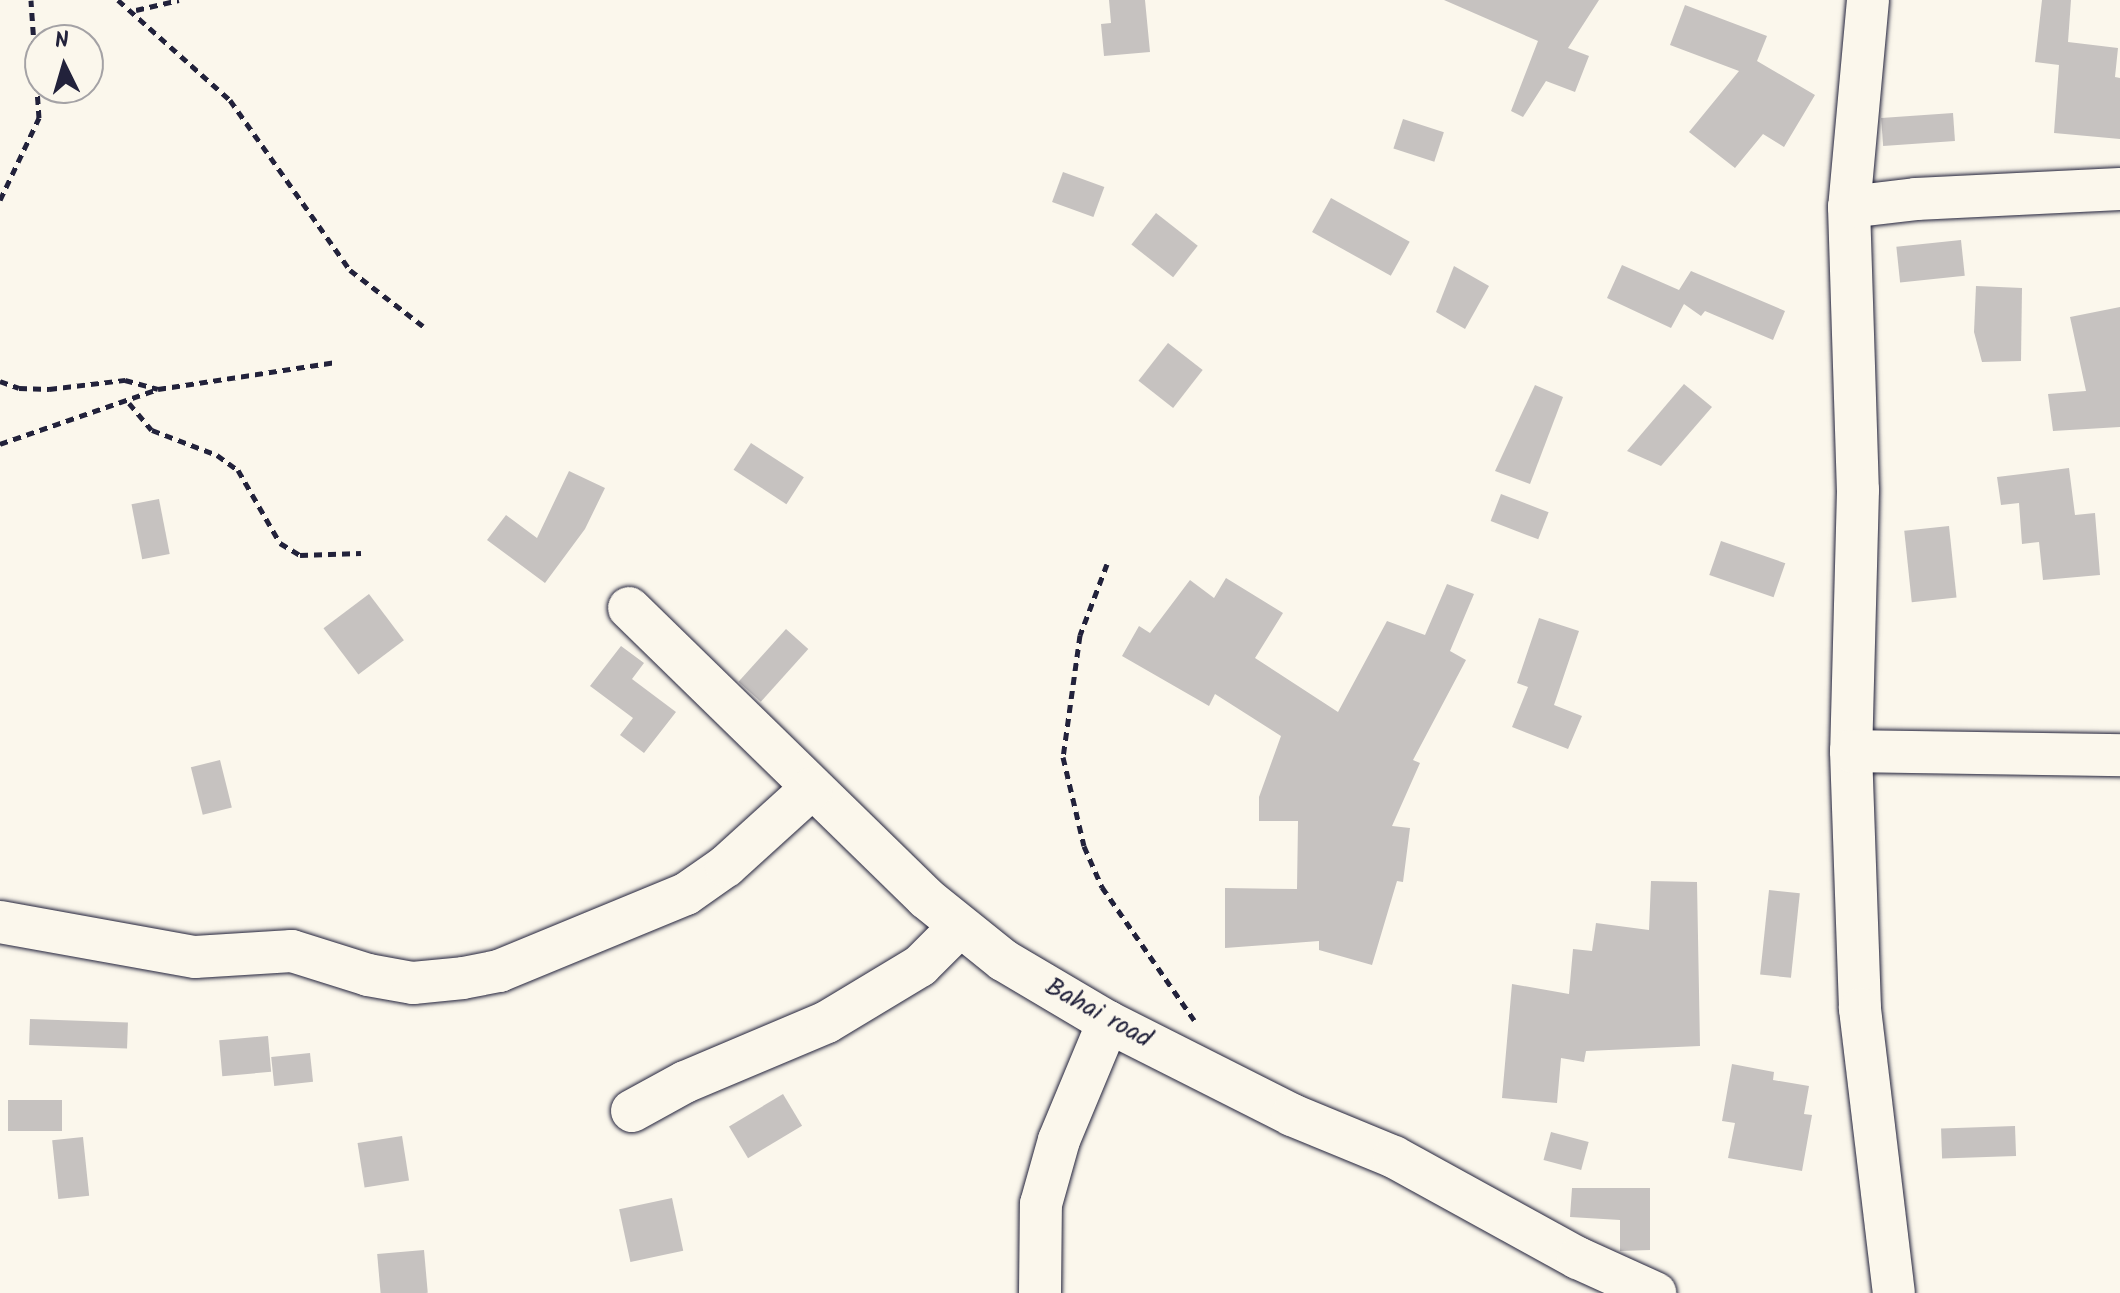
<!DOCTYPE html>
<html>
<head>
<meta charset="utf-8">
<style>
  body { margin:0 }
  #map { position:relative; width:2120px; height:1293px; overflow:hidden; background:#fbf7ec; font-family:Kalam,sans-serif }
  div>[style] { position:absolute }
  .building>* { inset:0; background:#c6c2c0; transform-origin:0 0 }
  .path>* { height:5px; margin-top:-2.5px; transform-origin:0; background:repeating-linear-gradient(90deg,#22223b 0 8px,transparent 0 14px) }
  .roads { filter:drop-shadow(0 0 2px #22223b) drop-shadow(0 0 2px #22223b) }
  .minor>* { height:42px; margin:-21px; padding:0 21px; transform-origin:21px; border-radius:21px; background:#fbf7ec }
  span { translate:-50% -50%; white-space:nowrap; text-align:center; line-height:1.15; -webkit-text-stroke:6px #fbf7ec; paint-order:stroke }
  .street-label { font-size:26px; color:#22223b }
  .north { position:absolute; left:24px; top:24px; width:80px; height:80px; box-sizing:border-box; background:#fbf7ec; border:2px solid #a4a2a5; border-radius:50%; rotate:355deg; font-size:22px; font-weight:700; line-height:32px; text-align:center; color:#22223b }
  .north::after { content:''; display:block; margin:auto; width:28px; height:36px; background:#22223b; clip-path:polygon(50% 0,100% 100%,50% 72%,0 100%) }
</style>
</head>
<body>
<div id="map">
  <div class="building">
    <i style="clip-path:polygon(1109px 0,1145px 0,1150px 52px,1104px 56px,1101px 24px,1111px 23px)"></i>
    <i style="clip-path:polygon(1444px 0,1599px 0,1568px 48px,1589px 56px,1575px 92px,1546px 81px,1523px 117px,1511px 111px,1538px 41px)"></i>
    <i style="clip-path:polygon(2042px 0,2071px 0,2068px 42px,2118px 48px,2115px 77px,2120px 78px,2120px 139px,2054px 133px,2059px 65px,2035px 62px)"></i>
    <i style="clip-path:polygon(1685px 5px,1767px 36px,1757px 61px,1815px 95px,1784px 147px,1763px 134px,1735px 168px,1689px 132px,1739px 71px,1670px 45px)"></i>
    <i style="left:1953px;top:113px;width:28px;height:72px;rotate:86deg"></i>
    <i style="left:1403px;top:119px;width:43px;height:31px;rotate:18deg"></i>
    <i style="left:1063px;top:172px;width:44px;height:32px;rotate:20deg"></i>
    <i style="left:1331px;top:198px;width:90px;height:39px;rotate:29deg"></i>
    <i style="left:1156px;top:213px;width:53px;height:40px;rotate:38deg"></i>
    <i style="left:1961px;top:240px;width:36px;height:65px;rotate:84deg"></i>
    <i style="clip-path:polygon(1622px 265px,1679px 290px,1691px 271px,1785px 311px,1773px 340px,1705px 311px,1701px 316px,1684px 304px,1671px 328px,1607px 298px)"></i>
    <i style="clip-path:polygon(1454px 266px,1489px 286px,1465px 329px,1436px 312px)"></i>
    <i style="clip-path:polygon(1976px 286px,2022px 288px,2021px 361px,1982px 362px,1974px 332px)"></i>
    <i style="clip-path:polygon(2120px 307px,2120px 427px,2053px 431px,2048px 394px,2086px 391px,2070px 317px)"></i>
    <i style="left:1168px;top:343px;width:44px;height:48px;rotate:38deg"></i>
    <i style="clip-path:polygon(1684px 384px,1712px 407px,1661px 466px,1627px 451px)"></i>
    <i style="clip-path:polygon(1535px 385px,1563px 397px,1530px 484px,1495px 471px)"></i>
    <i style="left:751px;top:443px;width:63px;height:32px;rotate:33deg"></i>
    <i style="clip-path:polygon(2069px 468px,2075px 515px,2095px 513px,2100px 575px,2043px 580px,2039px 542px,2022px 544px,2019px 503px,2001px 505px,1997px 477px)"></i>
    <i style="clip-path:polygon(569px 471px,605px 488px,585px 529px,545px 583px,487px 540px,506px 515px,537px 538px)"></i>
    <i style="left:1501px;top:494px;width:51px;height:29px;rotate:21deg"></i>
    <i style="left:159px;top:499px;width:56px;height:28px;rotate:79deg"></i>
    <i style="left:1949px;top:526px;width:72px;height:45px;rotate:84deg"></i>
    <i style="left:1721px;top:541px;width:68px;height:36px;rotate:19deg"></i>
    <i style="clip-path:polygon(1226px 578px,1283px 613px,1255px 658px,1338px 712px,1387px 621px,1425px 635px,1447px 584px,1474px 594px,1450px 651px,1466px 660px,1413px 760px,1420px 763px,1392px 826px,1410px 828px,1403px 882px,1397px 881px,1372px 965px,1319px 950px,1319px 941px,1225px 948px,1225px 888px,1297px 889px,1298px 821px,1259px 821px,1259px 797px,1281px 736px,1215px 694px,1209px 706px,1122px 656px,1139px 626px,1150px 633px,1190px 580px,1214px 598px)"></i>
    <i style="left:369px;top:594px;width:58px;height:57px;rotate:53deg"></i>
    <i style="clip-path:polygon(1539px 618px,1579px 631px,1554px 705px,1582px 716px,1568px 749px,1512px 727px,1528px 687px,1517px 683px)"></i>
    <i style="left:786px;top:629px;width:30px;height:71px;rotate:42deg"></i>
    <i style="clip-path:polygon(621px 646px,644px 663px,632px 679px,676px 712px,644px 753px,620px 735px,633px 718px,590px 686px)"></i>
    <i style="left:220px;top:760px;width:49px;height:30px;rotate:76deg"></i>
    <i style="clip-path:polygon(1651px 881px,1697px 882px,1700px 1046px,1586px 1051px,1584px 1062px,1561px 1058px,1557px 1103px,1502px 1098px,1512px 984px,1569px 994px,1573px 949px,1592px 951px,1596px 923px,1649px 930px)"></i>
    <i style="left:1769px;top:890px;width:31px;height:85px;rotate:6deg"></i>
    <i style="left:30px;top:1019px;width:98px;height:26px;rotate:2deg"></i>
    <i style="left:268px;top:1036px;width:36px;height:49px;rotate:85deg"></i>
    <i style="left:310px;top:1053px;width:29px;height:39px;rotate:84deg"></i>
    <i style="clip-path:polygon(1732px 1064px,1774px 1072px,1773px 1080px,1809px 1086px,1804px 1114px,1812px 1115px,1802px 1171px,1728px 1158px,1735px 1123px,1722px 1121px)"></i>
    <i style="left:783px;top:1094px;width:37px;height:63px;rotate:59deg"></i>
    <i style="left:62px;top:1100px;width:31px;height:54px;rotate:90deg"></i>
    <i style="left:2015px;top:1126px;width:30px;height:74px;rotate:88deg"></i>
    <i style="left:1551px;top:1132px;width:39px;height:29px;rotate:15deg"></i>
    <i style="left:402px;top:1136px;width:45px;height:45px;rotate:81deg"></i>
    <i style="left:83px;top:1137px;width:59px;height:31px;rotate:84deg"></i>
    <i style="clip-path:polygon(1572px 1188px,1650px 1188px,1650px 1250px,1620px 1251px,1620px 1220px,1570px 1217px)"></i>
    <i style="left:672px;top:1198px;width:54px;height:54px;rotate:78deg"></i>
    <i style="left:424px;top:1250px;width:43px;height:47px;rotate:85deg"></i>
  </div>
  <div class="path">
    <i style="left:118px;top:0;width:150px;rotate:41.8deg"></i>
    <i style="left:230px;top:100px;width:208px;rotate:54.8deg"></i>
    <i style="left:350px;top:270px;width:92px;rotate:37.5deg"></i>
    <i style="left:136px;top:10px;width:44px;rotate:-13.1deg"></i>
    <i style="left:0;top:200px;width:91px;rotate:-64.6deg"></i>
    <i style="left:39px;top:118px;width:118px;rotate:-93.9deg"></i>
    <i style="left:0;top:381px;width:20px;rotate:20deg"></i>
    <i style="left:19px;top:388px;width:30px;rotate:2deg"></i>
    <i style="left:49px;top:389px;width:77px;rotate:-6.8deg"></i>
    <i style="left:125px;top:380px;width:34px;rotate:15deg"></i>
    <i style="left:129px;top:403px;width:35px;rotate:50deg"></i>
    <i style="left:152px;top:430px;width:70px;rotate:21deg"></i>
    <i style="left:217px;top:455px;width:26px;rotate:36deg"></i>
    <i style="left:238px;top:470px;width:84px;rotate:60.1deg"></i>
    <i style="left:280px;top:543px;width:23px;rotate:31deg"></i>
    <i style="left:300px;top:555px;width:61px;rotate:-1.9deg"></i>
    <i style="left:0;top:444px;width:167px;rotate:-19.2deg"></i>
    <i style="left:158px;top:389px;width:180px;rotate:-8.6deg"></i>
    <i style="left:1107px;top:564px;width:76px;rotate:110.8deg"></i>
    <i style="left:1080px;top:635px;width:123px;rotate:97.9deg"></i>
    <i style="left:1063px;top:757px;width:91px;rotate:76.7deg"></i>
    <i style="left:1084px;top:846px;width:45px;rotate:66.3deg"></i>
    <i style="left:1102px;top:887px;width:162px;rotate:55.3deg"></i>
  </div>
  <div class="roads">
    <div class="minor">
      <i style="left:1868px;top:0;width:208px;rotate:95.2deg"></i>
      <i style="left:1849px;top:207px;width:283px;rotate:88.2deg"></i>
      <i style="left:1858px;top:490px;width:261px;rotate:91.5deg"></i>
      <i style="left:1851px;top:751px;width:258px;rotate:88deg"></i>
      <i style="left:1860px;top:1009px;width:286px;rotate:83.2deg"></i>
      <i style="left:1849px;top:207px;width:67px;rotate:-6.8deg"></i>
      <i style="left:1916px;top:199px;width:204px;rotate:-2.8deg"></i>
      <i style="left:629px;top:608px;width:415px;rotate:44.3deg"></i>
      <i style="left:926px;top:898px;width:99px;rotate:38.8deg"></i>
      <i style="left:1003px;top:960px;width:122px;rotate:30.6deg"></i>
      <i style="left:1108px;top:1022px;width:206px;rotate:26.8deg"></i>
      <i style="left:1292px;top:1115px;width:110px;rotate:22.4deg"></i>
      <i style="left:1394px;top:1157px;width:210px;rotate:28.8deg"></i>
      <i style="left:1578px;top:1258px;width:85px;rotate:24.4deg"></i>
      <i style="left:1851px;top:751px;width:269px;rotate:0.9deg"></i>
      <i style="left:0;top:922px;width:198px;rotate:10.2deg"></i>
      <i style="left:195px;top:957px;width:97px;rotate:-3.5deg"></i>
      <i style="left:292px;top:951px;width:80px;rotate:17.5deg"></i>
      <i style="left:368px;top:975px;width:46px;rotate:10.1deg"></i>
      <i style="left:413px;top:983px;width:50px;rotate:-5.7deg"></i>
      <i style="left:463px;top:978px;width:37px;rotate:-11deg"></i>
      <i style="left:499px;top:971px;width:202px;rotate:-22.4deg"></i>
      <i style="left:686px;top:894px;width:49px;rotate:-35deg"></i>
      <i style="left:726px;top:866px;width:115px;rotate:-42.2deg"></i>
      <i style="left:632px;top:1111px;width:60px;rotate:-28.7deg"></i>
      <i style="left:685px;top:1082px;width:154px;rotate:-22.9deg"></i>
      <i style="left:827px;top:1022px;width:109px;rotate:-31.1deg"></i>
      <i style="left:920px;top:966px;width:55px;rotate:-45deg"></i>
      <i style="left:1040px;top:1293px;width:89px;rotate:-89.4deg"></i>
      <i style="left:1041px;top:1204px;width:66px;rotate:-74.3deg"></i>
      <i style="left:1059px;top:1140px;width:128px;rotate:-67.4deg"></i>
    </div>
  </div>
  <div class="street-label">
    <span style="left:1098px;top:1014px;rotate:29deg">Bahai road</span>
  </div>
  <div class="north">N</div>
</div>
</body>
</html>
